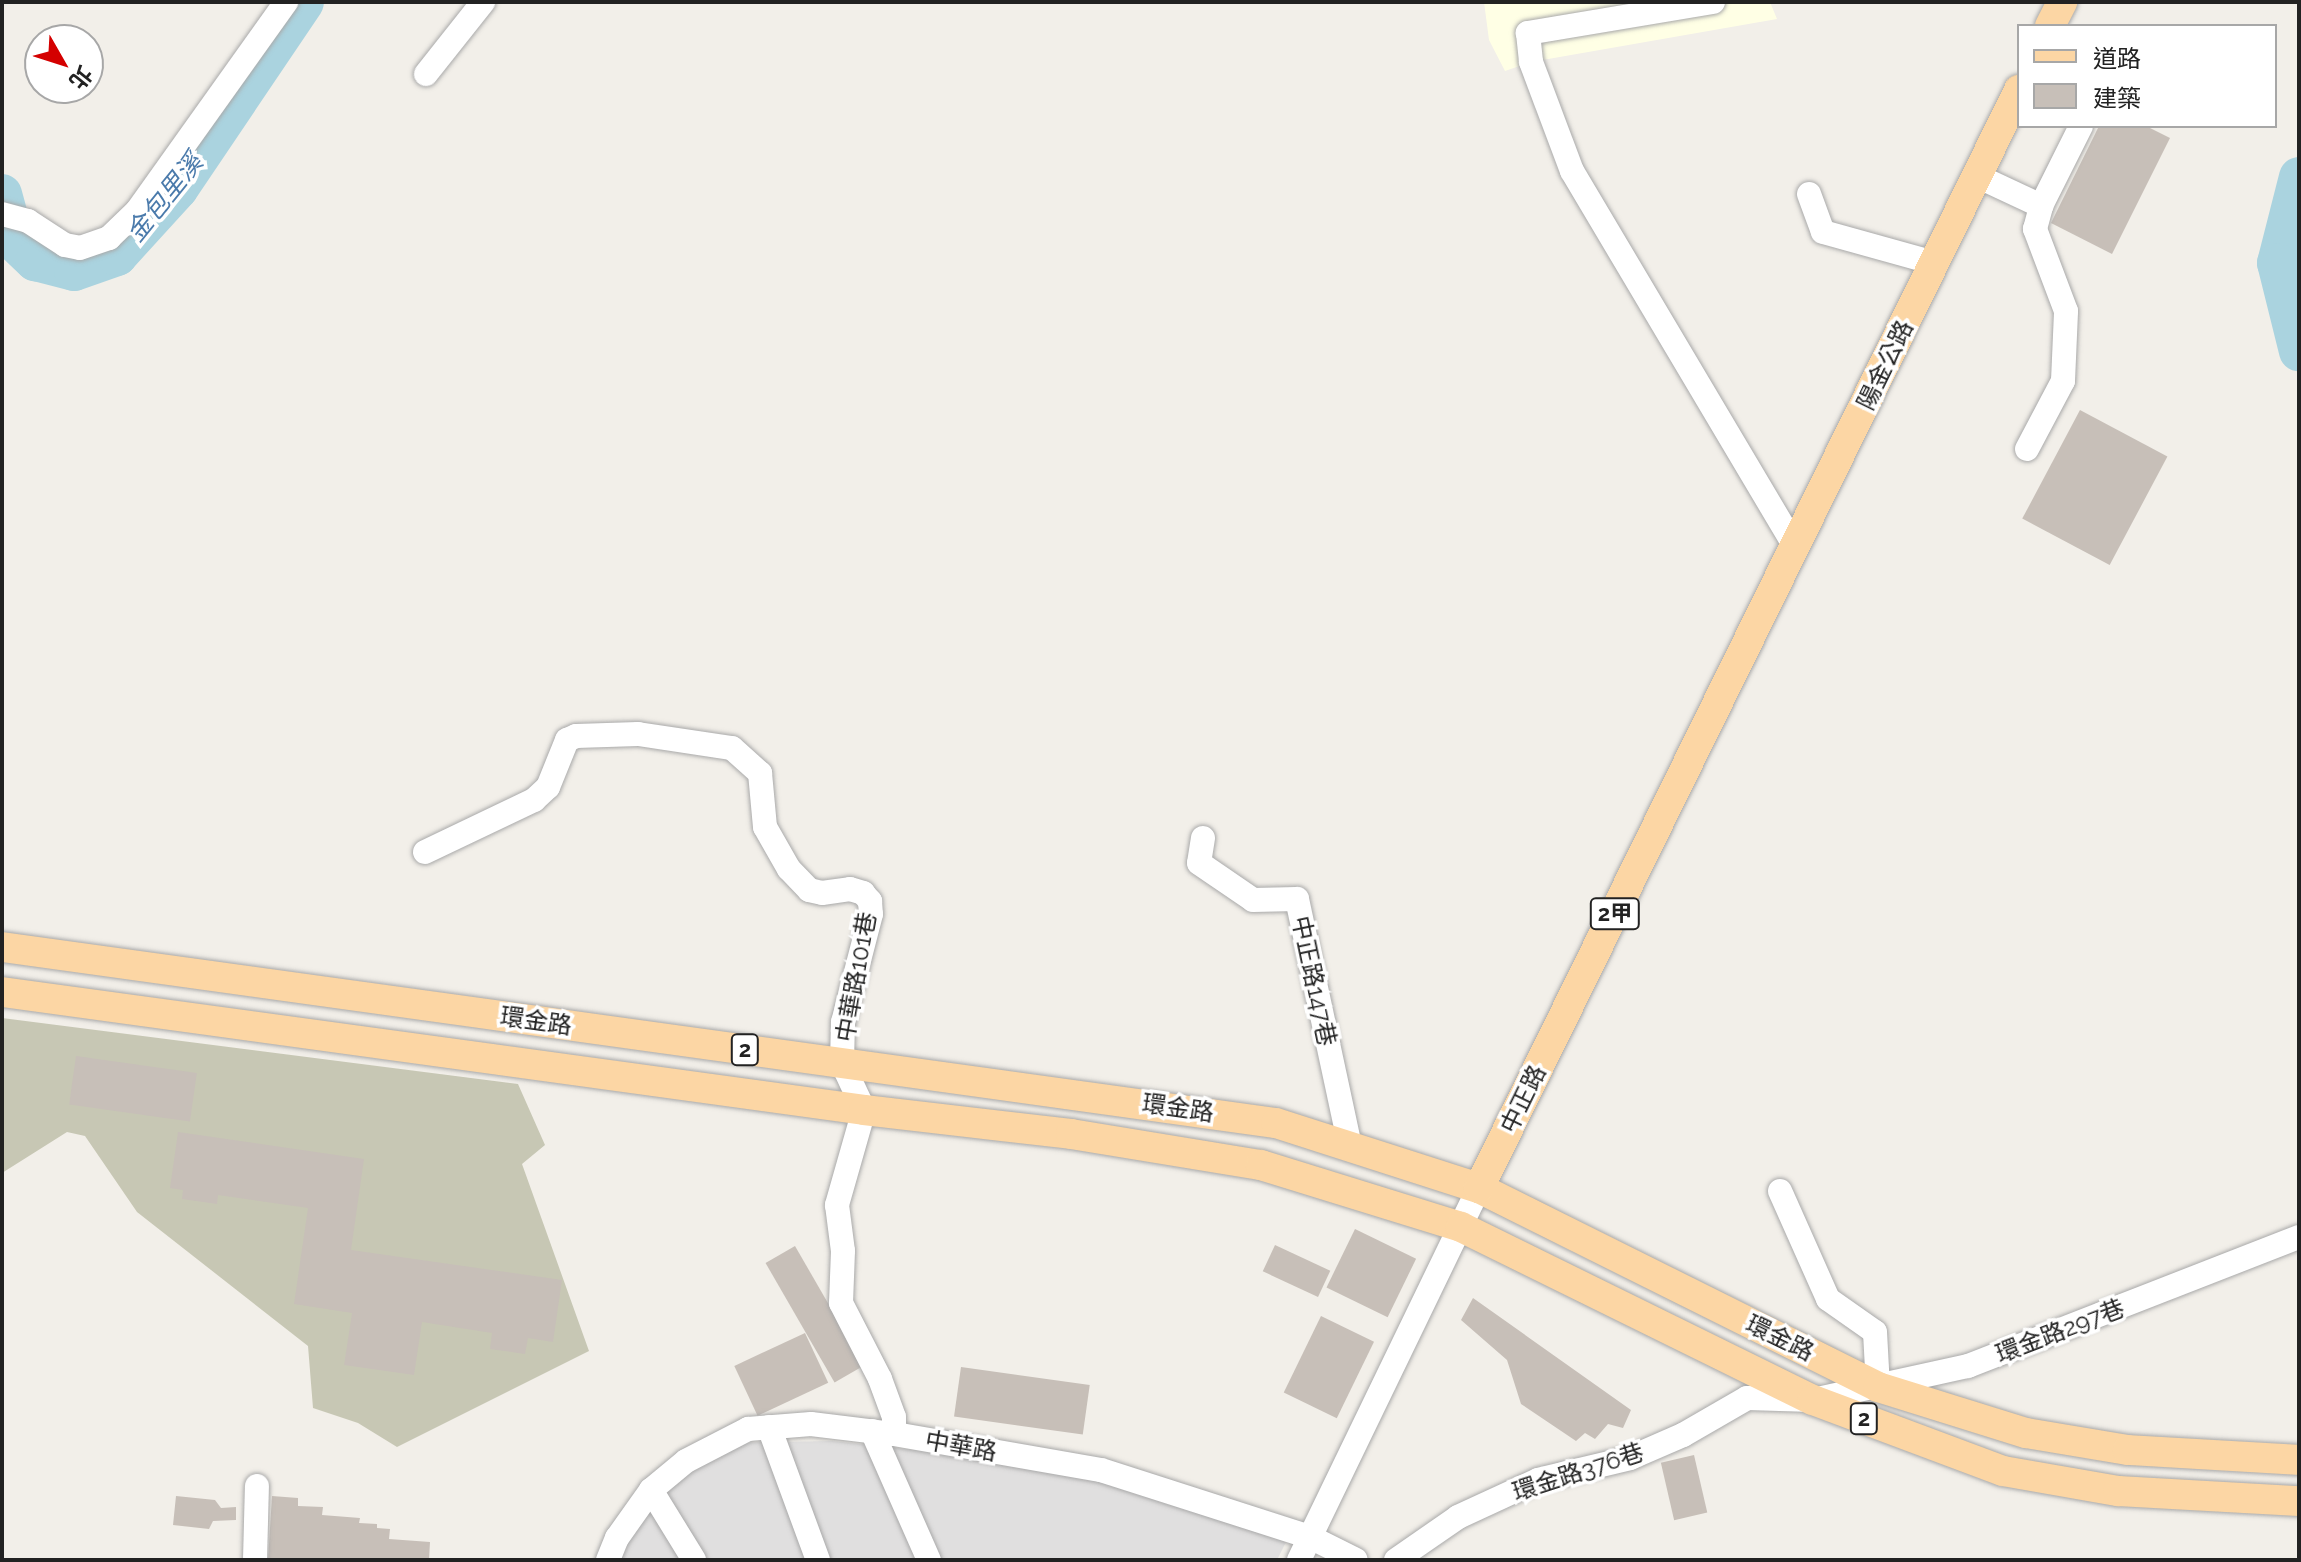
<!DOCTYPE html>
<html>
<head>
<meta charset="utf-8">
<style>
  body { margin:0 }
  #map { position:relative; width:2301px; height:1562px; overflow:hidden; background:#f2efe9; font-family:Raleway,"Noto Sans TC",sans-serif }
  div>[style] { position:absolute }
  .residential>* { inset:0; background:#e0dfdf }
  .education>* { inset:0; background:#ffffe5 }
  .construction>* { inset:0; background:#c7c7b4 }
  .river>* { height:40px; margin:-20px; padding:0 20px; transform-origin:20px; border-radius:20px; background:#aad3df }
  .building>* { inset:0; background:#c7bfb8; transform-origin:0 0 }
  .roads { filter:drop-shadow(0 0 2px #a9a9a9) drop-shadow(0 0 2px #a9a9a9) }
  .minor>* { height:24px; margin:-12px; padding:0 12px; transform-origin:12px; border-radius:12px; background:#fff }
  .major>* { height:30px; margin:-15px; padding:0 15px; transform-origin:15px; border-radius:15px; background:#fcd6a4 }
  span { translate:-50% -50%; white-space:nowrap; text-align:center; line-height:1.15; -webkit-text-stroke:7px #fff; paint-order:stroke }
  .shield-label span { padding:2px 6px; background:#fff; border:2px solid; border-radius:6px; -webkit-text-stroke-width:0 }
  .shield-label { font-size:22px; color:#222; font-weight:700 }
  .street-label { font-size:24px; color:#222 }
  .water-label { font-size:26px; color:#4a7aab; font-style:italic }
  .frame { position:absolute; inset:0; border:4px solid #222; pointer-events:none }
  .legend { position:absolute; left:2017px; top:24px; width:260px; height:104px; box-sizing:border-box; background:#fff; border:2px solid #a7a7a7; margin:0; padding:10px 14px; list-style:none; font-size:24px; color:#222 }
  .legend li { display:flex; align-items:center; gap:16px; height:40px }
  .legend b { width:40px; border:2px solid #a7a7a7 }
  .north { position:absolute; left:24px; top:24px; width:80px; height:80px; box-sizing:border-box; background:#fff; border:2px solid #a7a7a7; border-radius:50%; rotate:129deg; font-size:22px; font-weight:700; line-height:32px; text-align:center; color:#222 }
  .north::after { content:''; display:block; margin:auto; width:28px; height:36px; background:#d40000; clip-path:polygon(50% 0,100% 100%,50% 72%,0 100%) }
</style>
</head>
<body>
<div id="map">
  <div class="residential">
    <i style="clip-path:polygon(832px 1441px,1070px 1467px,1286px 1542px,1277px 1560px,620px 1560px,641px 1511px,728px 1443px)"></i>
  </div>
  <div class="education">
    <i style="clip-path:polygon(1484px 2px,1770px 2px,1777px 19px,1531px 62px,1505px 71px,1489px 40px)"></i>
  </div>
  <div class="construction">
    <i style="clip-path:polygon(2px 1018px,518px 1084px,545px 1145px,522px 1164px,589px 1351px,397px 1447px,358px 1423px,313px 1408px,308px 1346px,137px 1212px,85px 1136px,67px 1132px,2px 1173px)"></i>
  </div>
  <div class="river">
    <i style="left:2299px;top:177px;width:89px;rotate:104.3deg"></i>
    <i style="left:2277px;top:263px;width:91px;rotate:76deg"></i>
    <i style="left:2px;top:194px;width:50px;rotate:74.8deg"></i>
    <i style="left:15px;top:242px;width:28px;rotate:44deg"></i>
    <i style="left:35px;top:261px;width:40px;rotate:14.4deg"></i>
    <i style="left:74px;top:271px;width:46px;rotate:-19.2deg"></i>
    <i style="left:117px;top:256px;width:91px;rotate:-47.7deg"></i>
    <i style="left:178px;top:189px;width:225px;rotate:-56deg"></i>
  </div>
  <div class="building">
    <i style="clip-path:polygon(2099px 126px,2146px 126px,2170px 138px,2112px 254px,2051px 223px)"></i>
    <i style="left:2080px;top:410px;width:99px;height:123px;rotate:28deg"></i>
    <i style="left:76px;top:1056px;width:122px;height:49px;rotate:8deg"></i>
    <i style="clip-path:polygon(178px 1132px,364px 1159px,351px 1250px,562px 1280px,553px 1342px,528px 1338px,525px 1354px,490px 1349px,492px 1333px,422px 1322px,414px 1375px,344px 1365px,352px 1313px,294px 1304px,308px 1208px,218px 1195px,217px 1204px,182px 1199px,183px 1190px,170px 1188px)"></i>
    <i style="left:1355px;top:1229px;width:68px;height:65px;rotate:26deg"></i>
    <i style="left:1275px;top:1245px;width:61px;height:29px;rotate:25deg"></i>
    <i style="left:795px;top:1246px;width:138px;height:34px;rotate:60deg"></i>
    <i style="clip-path:polygon(1473px 1298px,1631px 1410px,1623px 1428px,1608px 1424px,1595px 1439px,1585px 1433px,1576px 1441px,1521px 1404px,1507px 1360px,1461px 1320px)"></i>
    <i style="left:1321px;top:1316px;width:59px;height:85px;rotate:26deg"></i>
    <i style="left:805px;top:1333px;width:55px;height:78px;rotate:65deg"></i>
    <i style="left:961px;top:1367px;width:130px;height:50px;rotate:8deg"></i>
    <i style="left:1694px;top:1455px;width:59px;height:34px;rotate:77deg"></i>
    <i style="clip-path:polygon(176px 1496px,215px 1500px,221px 1508px,236px 1507px,236px 1520px,213px 1521px,209px 1529px,173px 1525px)"></i>
    <i style="clip-path:polygon(272px 1496px,298px 1498px,298px 1506px,323px 1507px,322px 1515px,360px 1518px,359px 1523px,377px 1524px,377px 1528px,390px 1529px,389px 1539px,430px 1542px,429px 1560px,268px 1560px)"></i>
  </div>
  <div class="roads">
    <div class="minor">
      <i style="left:1713px;top:2px;width:188px;rotate:170.5deg"></i>
      <i style="left:1528px;top:33px;width:29px;rotate:84deg"></i>
      <i style="left:1531px;top:62px;width:116px;rotate:69.4deg"></i>
      <i style="left:1572px;top:171px;width:439px;rotate:59.3deg"></i>
      <i style="left:426px;top:74px;width:92px;rotate:-51.6deg"></i>
      <i style="left:1977px;top:176px;width:71px;rotate:25.1deg"></i>
      <i style="left:1809px;top:194px;width:40px;rotate:69.8deg"></i>
      <i style="left:1823px;top:232px;width:116px;rotate:15.5deg"></i>
      <i style="left:2px;top:214px;width:27px;rotate:15deg"></i>
      <i style="left:28px;top:221px;width:44px;rotate:33deg"></i>
      <i style="left:65px;top:245px;width:15px;rotate:11deg"></i>
      <i style="left:80px;top:248px;width:31px;rotate:-19deg"></i>
      <i style="left:109px;top:238px;width:39px;rotate:-44deg"></i>
      <i style="left:137px;top:211px;width:257px;rotate:-54.5deg"></i>
      <i style="left:2027px;top:449px;width:77px;rotate:-62.1deg"></i>
      <i style="left:2063px;top:381px;width:70px;rotate:-87.5deg"></i>
      <i style="left:2066px;top:311px;width:88px;rotate:-110.7deg"></i>
      <i style="left:2035px;top:229px;width:24px;rotate:-75deg"></i>
      <i style="left:2041px;top:206px;width:89px;rotate:-63.4deg"></i>
      <i style="left:1203px;top:838px;width:25px;rotate:99deg"></i>
      <i style="left:1199px;top:863px;width:65px;rotate:34.4deg"></i>
      <i style="left:1253px;top:900px;width:44px;rotate:-1.3deg"></i>
      <i style="left:1297px;top:899px;width:254px;rotate:77.9deg"></i>
      <i style="left:425px;top:852px;width:121px;rotate:-25.5deg"></i>
      <i style="left:534px;top:800px;width:19px;rotate:-43deg"></i>
      <i style="left:548px;top:787px;width:51px;rotate:-68deg"></i>
      <i style="left:567px;top:740px;width:10px;rotate:-24deg"></i>
      <i style="left:576px;top:736px;width:62px;rotate:-1.8deg"></i>
      <i style="left:638px;top:734px;width:95px;rotate:8.5deg"></i>
      <i style="left:732px;top:748px;width:38px;rotate:42deg"></i>
      <i style="left:760px;top:773px;width:54px;rotate:84.7deg"></i>
      <i style="left:765px;top:827px;width:48px;rotate:60.3deg"></i>
      <i style="left:789px;top:869px;width:29px;rotate:46deg"></i>
      <i style="left:809px;top:890px;width:13px;rotate:13deg"></i>
      <i style="left:822px;top:893px;width:28px;rotate:-8deg"></i>
      <i style="left:850px;top:889px;width:14px;rotate:17deg"></i>
      <i style="left:863px;top:893px;width:11px;rotate:49deg"></i>
      <i style="left:870px;top:901px;width:13px;rotate:86deg"></i>
      <i style="left:871px;top:914px;width:112px;rotate:104.5deg"></i>
      <i style="left:843px;top:1022px;width:41px;rotate:91.4deg"></i>
      <i style="left:842px;top:1063px;width:52px;rotate:64.9deg"></i>
      <i style="left:864px;top:1110px;width:99px;rotate:105.9deg"></i>
      <i style="left:837px;top:1205px;width:46px;rotate:82.6deg"></i>
      <i style="left:843px;top:1251px;width:52px;rotate:92.2deg"></i>
      <i style="left:841px;top:1303px;width:85px;rotate:62.8deg"></i>
      <i style="left:880px;top:1379px;width:40px;rotate:69.8deg"></i>
      <i style="left:894px;top:1417px;width:17px;rotate:90deg"></i>
      <i style="left:1780px;top:1191px;width:118px;rotate:66deg"></i>
      <i style="left:1828px;top:1299px;width:57px;rotate:35.1deg"></i>
      <i style="left:1875px;top:1332px;width:55px;rotate:86.9deg"></i>
      <i style="left:769px;top:1427px;width:142px;rotate:69.8deg"></i>
      <i style="left:872px;top:1431px;width:141px;rotate:66.2deg"></i>
      <i style="left:651px;top:1490px;width:82px;rotate:58.4deg"></i>
      <i style="left:255px;top:1560px;width:74px;rotate:-88.5deg"></i>
      <i style="left:608px;top:1560px;width:24px;rotate:-68deg"></i>
      <i style="left:617px;top:1538px;width:59px;rotate:-54.7deg"></i>
      <i style="left:651px;top:1490px;width:45px;rotate:-39.6deg"></i>
      <i style="left:686px;top:1461px;width:70px;rotate:-27.3deg"></i>
      <i style="left:748px;top:1429px;width:63px;rotate:-4.5deg"></i>
      <i style="left:811px;top:1424px;width:84px;rotate:6.9deg"></i>
      <i style="left:894px;top:1434px;width:210px;rotate:9.9deg"></i>
      <i style="left:1101px;top:1470px;width:219px;rotate:17.8deg"></i>
      <i style="left:1310px;top:1537px;width:51px;rotate:26.6deg"></i>
      <i style="left:1299px;top:1560px;width:413px;rotate:-64.2deg"></i>
      <i style="left:1396px;top:1560px;width:75px;rotate:-34.7deg"></i>
      <i style="left:1458px;top:1517px;width:88px;rotate:-24.8deg"></i>
      <i style="left:1538px;top:1480px;width:95px;rotate:-13.4deg"></i>
      <i style="left:1630px;top:1458px;width:58px;rotate:-23.5deg"></i>
      <i style="left:1683px;top:1435px;width:74px;rotate:-30deg"></i>
      <i style="left:1747px;top:1398px;width:66px;rotate:1.7deg"></i>
      <i style="left:1813px;top:1400px;width:159px;rotate:-12.4deg"></i>
      <i style="left:1968px;top:1366px;width:355px;rotate:-21.3deg"></i>
    </div>
    <div class="major">
      <i style="left:2050px;top:26px;width:27px;rotate:-63deg"></i>
      <i style="left:2px;top:947px;width:1286px;rotate:7.87deg"></i>
      <i style="left:1276px;top:1123px;width:213px;rotate:17.8deg"></i>
      <i style="left:1479px;top:1188px;width:446px;rotate:26.5deg"></i>
      <i style="left:1878px;top:1387px;width:155px;rotate:17.3deg"></i>
      <i style="left:2026px;top:1433px;width:103px;rotate:9.5deg"></i>
      <i style="left:2128px;top:1450px;width:171px;rotate:3.3deg"></i>
      <i style="left:2px;top:992px;width:870px;rotate:7.79deg"></i>
      <i style="left:864px;top:1110px;width:208px;rotate:6.6deg"></i>
      <i style="left:1071px;top:1134px;width:193px;rotate:9.3deg"></i>
      <i style="left:1261px;top:1165px;width:209px;rotate:17.2deg"></i>
      <i style="left:1461px;top:1227px;width:392px;rotate:26.2deg"></i>
      <i style="left:1813px;top:1400px;width:203px;rotate:20.5deg"></i>
      <i style="left:2003px;top:1471px;width:117px;rotate:9.9deg"></i>
      <i style="left:2118px;top:1491px;width:181px;rotate:3.2deg"></i>
      <i style="left:1479px;top:1188px;width:1224px;rotate:-63.81deg"></i>
    </div>
  </div>
  <div class="shield-label">
    <span style="left:1615px;top:914px">2甲</span>
    <span style="left:745px;top:1050px">2</span>
    <span style="left:1864px;top:1419px">2</span>
  </div>
  <div class="street-label">
    <span style="left:1885px;top:365px;rotate:-64deg">陽金公路</span>
    <span style="left:856px;top:977px;rotate:-80deg">中華路101巷</span>
    <span style="left:1314px;top:981px;rotate:78deg">中正路147巷</span>
    <span style="left:536px;top:1021px;rotate:8deg">環金路</span>
    <span style="left:1523px;top:1099px;rotate:-64deg">中正路</span>
    <span style="left:1178px;top:1108px;rotate:8deg">環金路</span>
    <span style="left:2060px;top:1331px;rotate:-21deg">環金路297巷</span>
    <span style="left:1780px;top:1338px;rotate:26deg">環金路</span>
    <span style="left:961px;top:1446px;rotate:10deg">中華路</span>
    <span style="left:1578px;top:1472px;rotate:-18deg">環金路376巷</span>
  </div>
  <div class="water-label">
    <span style="left:165px;top:198px;rotate:-51deg">金包里溪</span>
  </div>
  <div class="frame"></div>
  <ul class="legend">
  <li><b style="height:10px;background:#fcd6a4"></b>道路</li>
  <li><b style="height:22px;background:#c7bfb8"></b>建築</li>
  </ul>
  <div class="north">北</div>
</div>
</body>
</html>
